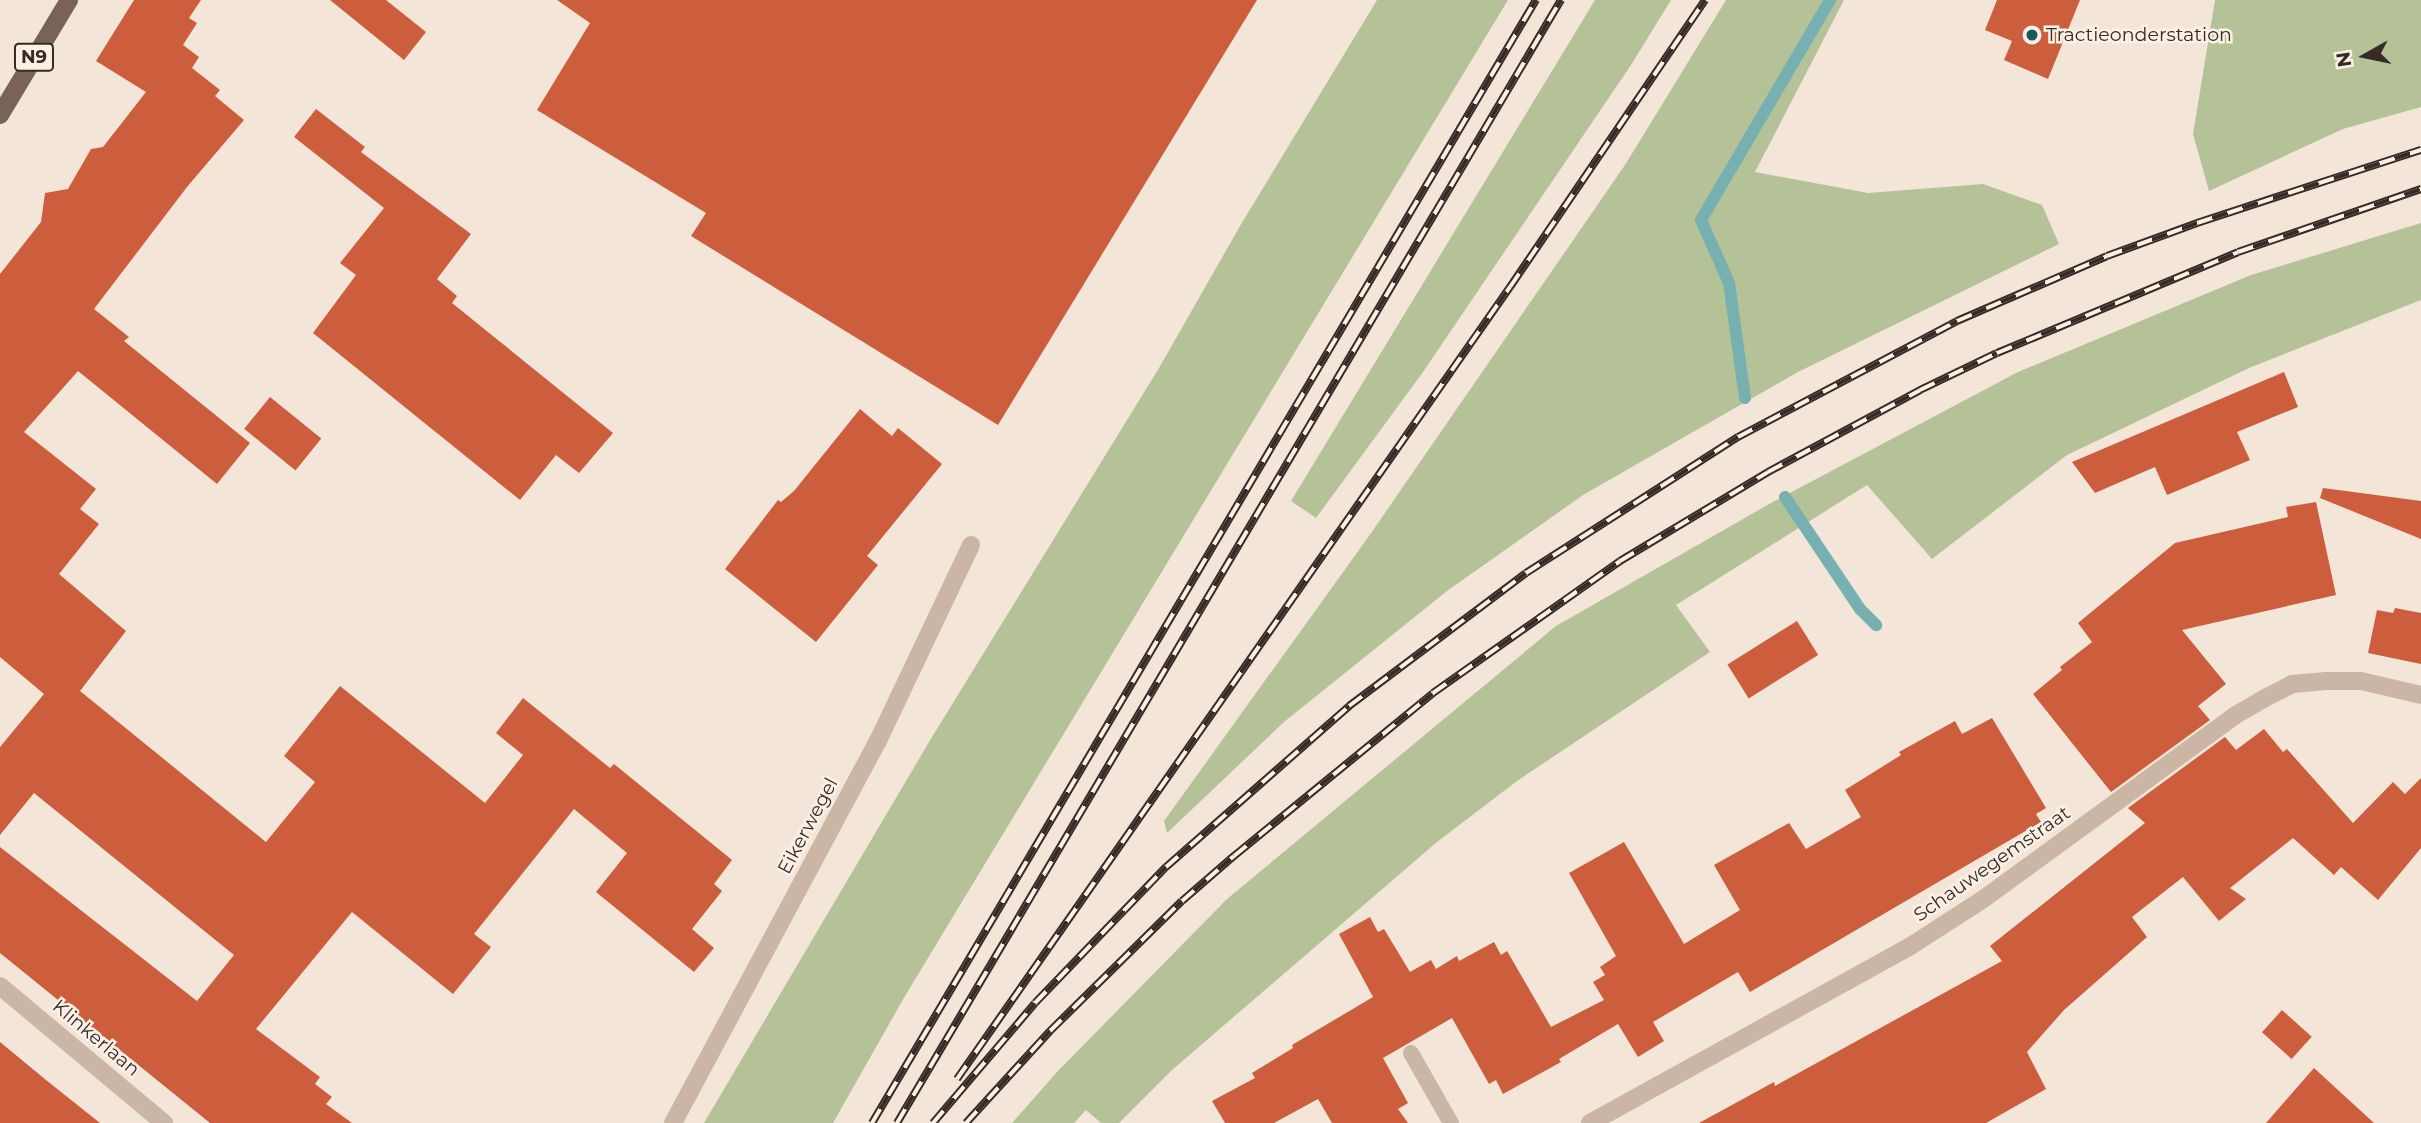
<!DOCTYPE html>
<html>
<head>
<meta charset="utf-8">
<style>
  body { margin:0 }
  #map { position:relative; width:2421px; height:1123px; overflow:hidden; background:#f3e6d9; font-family:Montserrat,sans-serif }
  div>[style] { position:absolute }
  .green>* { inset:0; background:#b5c298 }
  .stream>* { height:12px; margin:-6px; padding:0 6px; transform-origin:6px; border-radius:6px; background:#77b0b1 }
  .building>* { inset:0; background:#cc5e3d; transform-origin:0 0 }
  .service>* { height:16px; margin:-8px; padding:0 8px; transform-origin:8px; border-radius:8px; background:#cbb6a5 }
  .minor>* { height:18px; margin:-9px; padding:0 9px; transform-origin:9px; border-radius:9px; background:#cbb6a5 }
  .primary>* { height:18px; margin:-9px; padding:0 9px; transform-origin:9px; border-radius:9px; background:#796257 }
  .rail>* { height:8px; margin-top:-4px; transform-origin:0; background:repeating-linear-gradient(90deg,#faf0e6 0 16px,#362b26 0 32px); box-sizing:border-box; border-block:2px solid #362b26 }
  .dots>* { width:19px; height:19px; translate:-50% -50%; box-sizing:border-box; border:4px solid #faf0e6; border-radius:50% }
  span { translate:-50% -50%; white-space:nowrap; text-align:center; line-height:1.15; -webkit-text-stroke:5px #faf0e6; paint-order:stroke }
  .shield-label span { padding:2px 5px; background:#faf0e6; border:2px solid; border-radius:5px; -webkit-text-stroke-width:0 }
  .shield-label { font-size:18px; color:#362b26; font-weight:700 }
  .poi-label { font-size:19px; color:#362b26 }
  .left { translate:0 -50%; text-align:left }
  .street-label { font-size:19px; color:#362b26 }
  .north { position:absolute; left:2330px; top:21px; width:70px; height:70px; -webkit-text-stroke:5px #faf0e6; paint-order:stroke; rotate:261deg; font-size:19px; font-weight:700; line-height:28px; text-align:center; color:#362b26 }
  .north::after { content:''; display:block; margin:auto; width:24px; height:32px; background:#362b26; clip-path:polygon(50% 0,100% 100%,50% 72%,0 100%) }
</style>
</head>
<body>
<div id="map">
  <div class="green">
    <i style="clip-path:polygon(1377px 0,1508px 0,905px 996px,833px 1123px,704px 1123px,932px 737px,1159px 368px,1240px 226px)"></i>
    <i style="clip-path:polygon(1595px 0,1671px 0,1631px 65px,1423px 372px,1316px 518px,1291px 501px)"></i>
    <i style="clip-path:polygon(1726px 0,1844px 0,1755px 172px,1868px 193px,1983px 184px,2042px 205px,2059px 244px,1798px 372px,1583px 495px,1447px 591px,1284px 722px,1167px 833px,1164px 821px,1369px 536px,1625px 165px)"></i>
    <i style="clip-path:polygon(2215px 0,2421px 0,2421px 107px,2343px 129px,2209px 191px,2193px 134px)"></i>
    <i style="clip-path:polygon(2421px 223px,2421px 300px,2249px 368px,2067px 455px,1932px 559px,1867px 485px,1676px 605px,1710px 652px,1517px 781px,1437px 842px,1172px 1070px,1119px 1123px,1101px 1123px,1086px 1110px,1074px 1123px,1012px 1123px,1057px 1072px,1227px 899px,1556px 626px,1771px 503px,2018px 372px,2251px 275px)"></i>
  </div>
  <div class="stream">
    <i style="left:1745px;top:398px;width:116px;rotate:-97.9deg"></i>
    <i style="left:1729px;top:283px;width:69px;rotate:-114deg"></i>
    <i style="left:1701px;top:220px;width:255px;rotate:-59.6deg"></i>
    <i style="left:1785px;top:497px;width:135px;rotate:56.2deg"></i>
    <i style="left:1860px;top:609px;width:23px;rotate:45deg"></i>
  </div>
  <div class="building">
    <i style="clip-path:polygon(134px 0,201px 0,189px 18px,197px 23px,183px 45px,199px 57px,192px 68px,220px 90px,215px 96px,244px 120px,187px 187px,94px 309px,129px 337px,124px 341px,250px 443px,217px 484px,78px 371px,24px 432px,96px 489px,80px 509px,99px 524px,59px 574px,126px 631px,80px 691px,266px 842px,315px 782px,284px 756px,340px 686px,485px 803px,523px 755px,496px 733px,523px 698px,610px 768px,614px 764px,732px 860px,714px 884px,722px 891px,692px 929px,714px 948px,694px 972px,596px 892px,627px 853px,574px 809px,474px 934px,491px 947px,453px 994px,352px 912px,256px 1029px,320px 1077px,315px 1084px,332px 1097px,326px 1104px,352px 1123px,210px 1123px,0 953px,0 847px,197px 1001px,234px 955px,34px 793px,0 835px,0 747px,44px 694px,0 657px,0 274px,41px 222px,45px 193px,68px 189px,91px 149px,103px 147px,146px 92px,96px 61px)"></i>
    <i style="clip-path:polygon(330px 0,386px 0,426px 32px,404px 60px)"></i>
    <i style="clip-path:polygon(557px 0,1257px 0,998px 425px,691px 236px,706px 213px,537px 110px,590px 23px)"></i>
    <i style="clip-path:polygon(1997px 0,2080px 0,2048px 79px,2004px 60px,2012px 41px,1985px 30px)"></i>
    <i style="clip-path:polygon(316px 109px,365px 147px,361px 152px,471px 234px,437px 279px,457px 296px,452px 303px,613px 433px,579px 473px,556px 455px,520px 500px,313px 333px,356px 275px,340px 263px,384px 208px,294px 137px)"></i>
    <i style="clip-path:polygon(2284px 372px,2298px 407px,2237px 432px,2250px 460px,2167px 495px,2155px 467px,2095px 493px,2072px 462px)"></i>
    <i style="left:270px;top:397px;width:66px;height:41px;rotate:39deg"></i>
    <i style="clip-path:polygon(860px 409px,892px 436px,898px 428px,942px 464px,867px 556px,878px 565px,816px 642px,725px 569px,778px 500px,781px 502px,794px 491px)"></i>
    <i style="clip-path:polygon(2323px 488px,2421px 501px,2421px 539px,2320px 498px)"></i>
    <i style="clip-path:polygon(2316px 502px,2336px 595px,2182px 630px,2226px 684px,2198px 706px,2210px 720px,2111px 792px,2033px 694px,2062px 670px,2060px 667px,2092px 642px,2078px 623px,2175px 543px,2288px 517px,2286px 507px)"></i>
    <i style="clip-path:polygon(2395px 608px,2421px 613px,2421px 664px,2368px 653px,2377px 610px,2393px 613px)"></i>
    <i style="left:1797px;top:621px;width:40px;height:82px;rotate:58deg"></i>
    <i style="clip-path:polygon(1992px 718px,2046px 808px,2036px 814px,2041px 822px,1750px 992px,1738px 972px,1653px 1022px,1664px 1041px,1638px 1057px,1618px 1024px,1559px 1059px,1561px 1062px,1503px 1094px,1496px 1080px,1489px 1084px,1452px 1018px,1383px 1058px,1408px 1103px,1398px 1109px,1408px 1123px,1332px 1123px,1318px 1099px,1274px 1123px,1225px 1123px,1212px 1101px,1255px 1078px,1252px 1073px,1293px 1048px,1292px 1045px,1373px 997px,1339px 934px,1370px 917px,1378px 932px,1384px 929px,1410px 972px,1431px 960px,1436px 969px,1457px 956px,1459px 961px,1494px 942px,1501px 955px,1507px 951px,1551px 1027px,1604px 1000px,1593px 982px,1605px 975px,1600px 967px,1616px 956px,1569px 873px,1624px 842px,1684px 944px,1740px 910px,1714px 865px,1789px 823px,1806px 849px,1861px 817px,1845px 790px,1901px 755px,1899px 752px,1955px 721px,1962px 734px)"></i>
    <i style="clip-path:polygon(2264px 729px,2283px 752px,2287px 749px,2353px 823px,2393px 782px,2405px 794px,2421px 778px,2421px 848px,2378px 900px,2341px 867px,2334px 875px,2293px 838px,2230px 888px,2246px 899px,2219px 921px,2183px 877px,2132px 917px,2147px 937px,2064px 1010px,2027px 1052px,2046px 1089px,1986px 1123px,1699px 1123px,1774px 1082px,1775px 1086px,2002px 961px,1990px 946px,2145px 823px,2128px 808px,2225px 737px,2236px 750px)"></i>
    <i style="left:2282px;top:1010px;width:40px;height:30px;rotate:42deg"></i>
    <i style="clip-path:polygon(0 1042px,46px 1080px,100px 1123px,0 1123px)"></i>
    <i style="clip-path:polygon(2314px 1068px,2374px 1123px,2266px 1123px)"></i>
  </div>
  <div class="service">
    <i style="left:1411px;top:1053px;width:81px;rotate:60.3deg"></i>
  </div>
  <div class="minor">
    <i style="left:0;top:986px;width:214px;rotate:39.9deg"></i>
    <i style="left:673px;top:1123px;width:434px;rotate:-61.8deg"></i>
    <i style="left:878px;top:741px;width:217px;rotate:-64.6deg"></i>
    <i style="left:1590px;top:1123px;width:364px;rotate:-28.9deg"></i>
    <i style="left:1909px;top:947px;width:87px;rotate:-32.8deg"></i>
    <i style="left:1982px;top:900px;width:312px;rotate:-36.1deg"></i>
    <i style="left:2234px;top:716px;width:36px;rotate:-30deg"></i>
    <i style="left:2265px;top:698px;width:30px;rotate:-27deg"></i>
    <i style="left:2292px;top:684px;width:34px;rotate:-5deg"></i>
    <i style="left:2326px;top:681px;width:35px"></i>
    <i style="left:2361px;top:681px;width:62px;rotate:13.1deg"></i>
  </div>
  <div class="primary">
    <i style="left:0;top:115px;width:134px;rotate:-59deg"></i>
  </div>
  <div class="rail">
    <i style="left:957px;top:1079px;width:966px;rotate:-55.08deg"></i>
    <i style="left:1510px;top:287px;width:347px;rotate:-55.8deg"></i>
    <i style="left:872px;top:1123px;width:1305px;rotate:-59.41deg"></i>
    <i style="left:897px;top:1123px;width:1305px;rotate:-59.41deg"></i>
    <i style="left:933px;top:1123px;width:157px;rotate:-49.6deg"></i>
    <i style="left:1035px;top:1003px;width:189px;rotate:-46.1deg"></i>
    <i style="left:1166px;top:867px;width:244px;rotate:-41.3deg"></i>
    <i style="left:1349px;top:706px;width:221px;rotate:-36.9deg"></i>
    <i style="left:1526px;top:573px;width:252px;rotate:-32.7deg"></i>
    <i style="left:1738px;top:437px;width:248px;rotate:-27.9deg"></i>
    <i style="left:1957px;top:321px;width:163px;rotate:-23.4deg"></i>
    <i style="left:2107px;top:256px;width:96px;rotate:-20.1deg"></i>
    <i style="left:2197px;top:223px;width:236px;rotate:-18.1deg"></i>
    <i style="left:966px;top:1123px;width:125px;rotate:-47.6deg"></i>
    <i style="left:1050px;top:1031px;width:185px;rotate:-44.6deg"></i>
    <i style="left:1182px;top:901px;width:69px;rotate:-40.9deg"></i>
    <i style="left:1234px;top:856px;width:257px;rotate:-39.3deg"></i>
    <i style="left:1433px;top:693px;width:229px;rotate:-35.2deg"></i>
    <i style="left:1620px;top:561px;width:173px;rotate:-31deg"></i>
    <i style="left:1768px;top:472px;width:173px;rotate:-28.3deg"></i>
    <i style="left:1920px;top:390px;width:85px;rotate:-25.7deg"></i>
    <i style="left:1997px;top:353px;width:261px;rotate:-22.7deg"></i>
    <i style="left:2238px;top:252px;width:194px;rotate:-19deg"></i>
  </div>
  <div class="dots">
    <i style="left:2032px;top:35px;background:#1a575a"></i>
  </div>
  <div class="shield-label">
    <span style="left:34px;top:57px">N9</span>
  </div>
  <div class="poi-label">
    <span class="left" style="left:2046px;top:35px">Tractieonderstation</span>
  </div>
  <div class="street-label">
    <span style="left:808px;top:826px;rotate:-62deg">Eikerwegel</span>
    <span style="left:1992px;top:864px;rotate:-35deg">Schauwegemstraat</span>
    <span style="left:96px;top:1038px;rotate:40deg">Klinkerlaan</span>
  </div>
  <div class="north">N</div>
</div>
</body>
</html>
